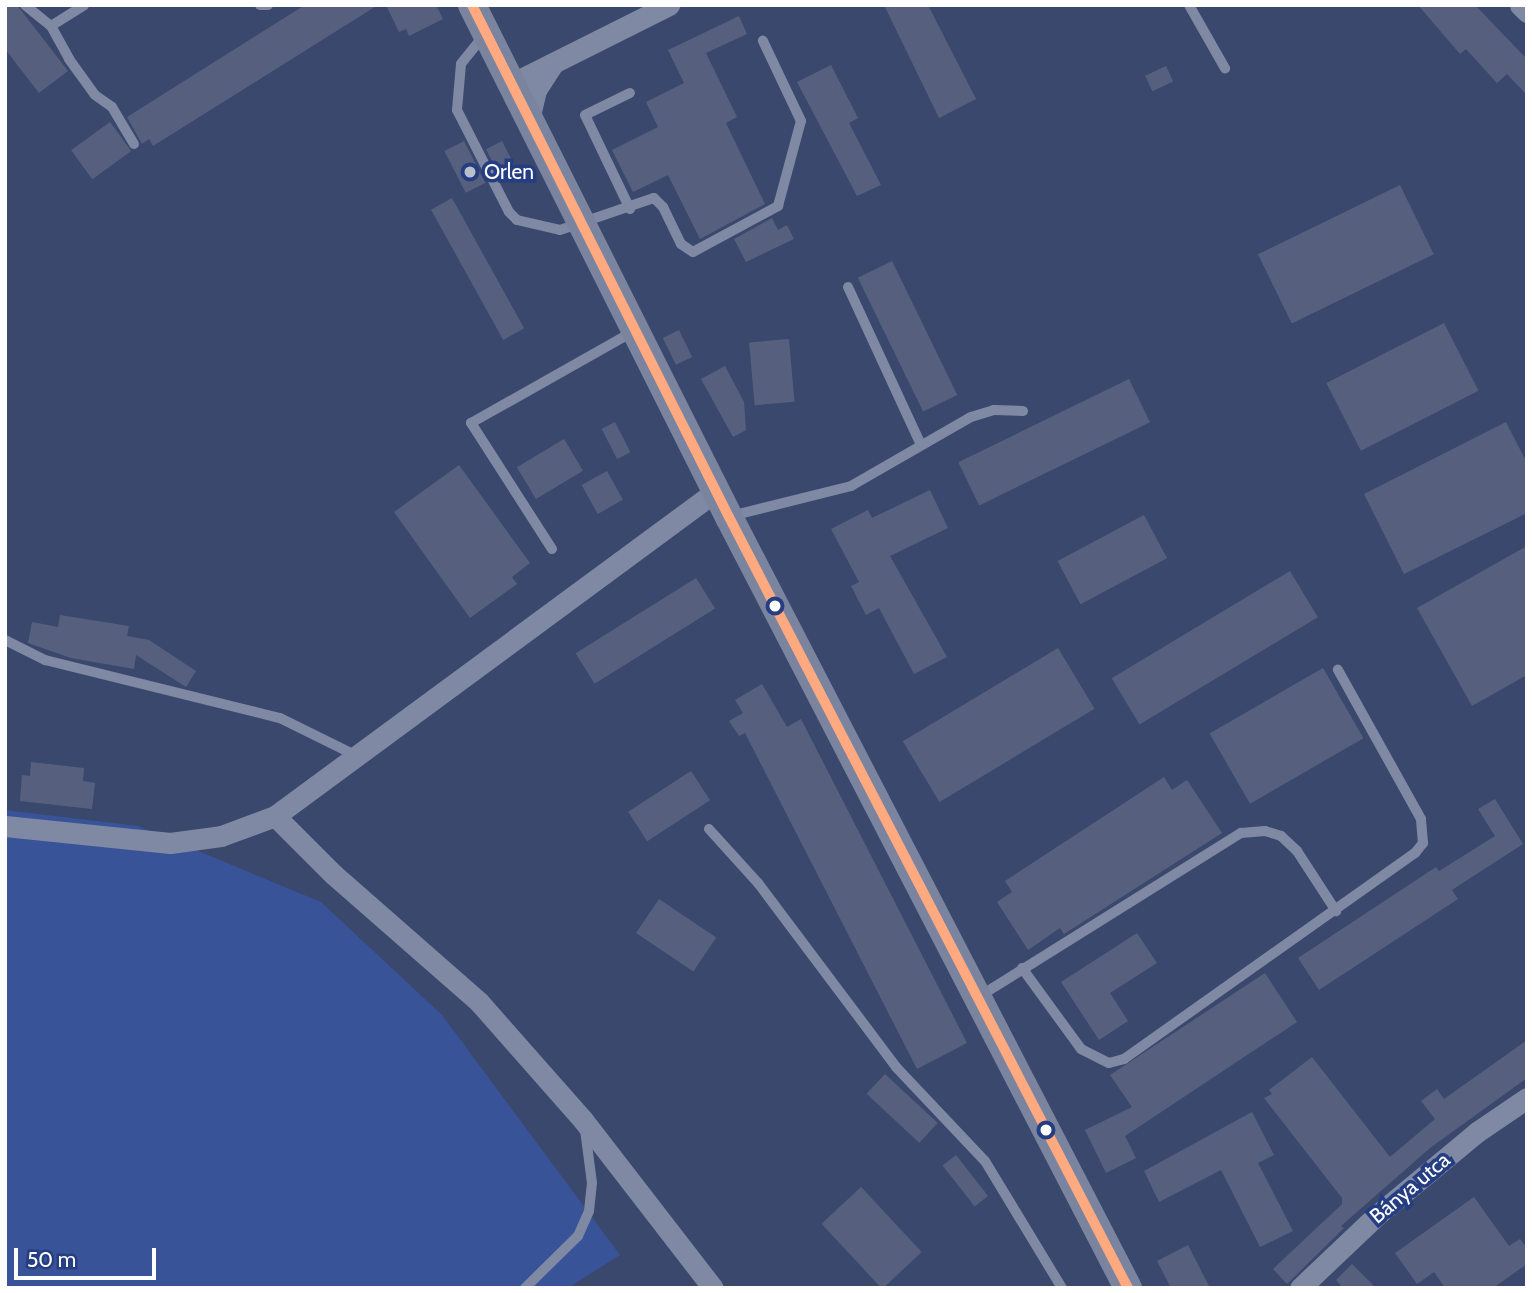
<!DOCTYPE html>
<html>
<head>
<meta charset="utf-8">
<style>
  body { margin:0 }
  #map { position:relative; width:1532px; height:1293px; overflow:hidden; background:#3a486d; font-family:Cabin,sans-serif }
  div>[style] { position:absolute }
  .green>* { inset:0; background:#395399 }
  .building>* { inset:0; background:#56607e; transform-origin:0 0 }
  .service>* { height:10px; margin:-5px; padding:0 5px; transform-origin:5px; border-radius:5px; background:#8089a3 }
  .minor>* { height:21px; margin:-10.5px; padding:0 10.5px; transform-origin:10.5px; border-radius:10.5px; background:#8089a3 }
  .secondary>* { height:28px; margin:-14px; padding:0 14px; transform-origin:14px; border-radius:14px; background:#7b849f }
  .bus-1>* { height:10px; margin:-5px; padding:0 5px; transform-origin:5px; border-radius:5px; background:#ffa980 }
  .dots>* { width:19px; height:19px; translate:-50% -50%; box-sizing:border-box; border:4px solid #253d82; border-radius:50% }
  span { translate:-50% -50%; white-space:nowrap; text-align:center; line-height:1.15; -webkit-text-stroke:7px #253d82; paint-order:stroke }
  .poi-label { font-size:21px; color:#fff }
  .left { translate:0 -50%; text-align:left }
  .street-label { font-size:21px; color:#fff }
  .frame { position:absolute; inset:0; border:7px solid #fff; pointer-events:none }
  .scale { position:absolute; left:14px; top:1248px; width:142px; height:32px; box-sizing:border-box; border:4px solid #fff; border-top:0; padding-left:9px; font-size:21px; line-height:24px; white-space:nowrap; color:#fff; -webkit-text-stroke:5px #253d82; paint-order:stroke }
</style>
</head>
<body>
<div id="map">
  <div class="green">
    <i style="clip-path:polygon(5px 810px,138px 826px,321px 902px,442px 1015px,620px 1255px,568px 1288px,5px 1288px)"></i>
  </div>
  <div class="building">
    <i style="clip-path:polygon(5px 5px,17px 5px,68px 71px,39px 93px,5px 49px)"></i>
    <i style="clip-path:polygon(305px 5px,378px 5px,153px 146px,149px 139px,142px 144px,127px 117px)"></i>
    <i style="clip-path:polygon(386px 5px,436px 5px,443px 19px,409px 36px,406px 29px,399px 32px)"></i>
    <i style="clip-path:polygon(884px 5px,928px 5px,976px 99px,939px 118px)"></i>
    <i style="clip-path:polygon(1418px 5px,1475px 5px,1527px 59px,1527px 95px,1507px 74px,1497px 83px,1466px 49px,1460px 54px)"></i>
    <i style="clip-path:polygon(739px 16px,747px 34px,706px 53px,737px 117px,726px 123px,765px 204px,700px 239px,668px 175px,633px 192px,612px 150px,658px 127px,646px 102px,684px 83px,668px 50px)"></i>
    <i style="clip-path:polygon(831px 65px,858px 118px,849px 123px,881px 185px,857px 196px,797px 82px)"></i>
    <i style="left:1166px;top:66px;width:17px;height:23px;rotate:65deg"></i>
    <i style="left:110px;top:122px;width:36px;height:48px;rotate:54deg"></i>
    <i style="left:464px;top:141px;width:47px;height:22px;rotate:63deg"></i>
    <i style="left:502px;top:141px;width:27px;height:18px;rotate:63deg"></i>
    <i style="left:1400px;top:185px;width:77px;height:158px;rotate:64deg"></i>
    <i style="left:452px;top:198px;width:149px;height:24px;rotate:61deg"></i>
    <i style="clip-path:polygon(772px 218px,778px 230px,787px 225px,794px 239px,746px 262px,734px 239px)"></i>
    <i style="left:892px;top:261px;width:149px;height:38px;rotate:64deg"></i>
    <i style="left:1444px;top:323px;width:76px;height:132px;rotate:63deg"></i>
    <i style="left:679px;top:330px;width:30px;height:18px;rotate:64deg"></i>
    <i style="left:789px;top:339px;width:63px;height:40px;rotate:85deg"></i>
    <i style="clip-path:polygon(725px 366px,744px 402px,746px 430px,733px 437px,701px 379px)"></i>
    <i style="left:1129px;top:379px;width:48px;height:190px;rotate:64deg"></i>
    <i style="left:615px;top:422px;width:34px;height:15px;rotate:63deg"></i>
    <i style="clip-path:polygon(1506px 422px,1527px 463px,1527px 513px,1404px 574px,1364px 494px)"></i>
    <i style="left:564px;top:439px;width:37px;height:55px;rotate:59deg"></i>
    <i style="clip-path:polygon(459px 465px,530px 563px,512px 577px,517px 584px,470px 618px,394px 512px)"></i>
    <i style="left:607px;top:471px;width:33px;height:29px;rotate:61deg"></i>
    <i style="clip-path:polygon(930px 490px,948px 528px,890px 556px,947px 657px,914px 674px,879px 608px,866px 615px,851px 586px,859px 582px,831px 529px,868px 510px,872px 518px)"></i>
    <i style="left:1144px;top:515px;width:49px;height:98px;rotate:62deg"></i>
    <i style="clip-path:polygon(1527px 546px,1527px 675px,1472px 706px,1417px 608px)"></i>
    <i style="left:1290px;top:571px;width:54px;height:208px;rotate:59deg"></i>
    <i style="left:696px;top:578px;width:36px;height:142px;rotate:58deg"></i>
    <i style="clip-path:polygon(60px 615px,129px 626px,127px 636px,149px 640px,196px 671px,186px 687px,136px 655px,134px 669px,71px 658px,28px 643px,32px 622px,58px 627px)"></i>
    <i style="left:1058px;top:648px;width:71px;height:181px;rotate:59deg"></i>
    <i style="left:1323px;top:668px;width:81px;height:131px;rotate:60deg"></i>
    <i style="clip-path:polygon(762px 684px,787px 727px,801px 719px,967px 1043px,917px 1069px,745px 733px,739px 736px,729px 721px,743px 713px,735px 700px)"></i>
    <i style="clip-path:polygon(31px 762px,84px 768px,83px 781px,95px 783px,92px 809px,20px 801px,22px 775px,30px 776px)"></i>
    <i style="left:691px;top:771px;width:35px;height:75px;rotate:57deg"></i>
    <i style="clip-path:polygon(1164px 777px,1172px 790px,1187px 780px,1222px 833px,1064px 934px,1060px 928px,1028px 950px,997px 902px,1012px 892px,1005px 881px)"></i>
    <i style="clip-path:polygon(1495px 799px,1523px 844px,1452px 890px,1458px 899px,1319px 990px,1298px 958px,1436px 867px,1439px 871px,1495px 836px,1478px 809px)"></i>
    <i style="left:659px;top:899px;width:69px;height:41px;rotate:34deg"></i>
    <i style="clip-path:polygon(1137px 933px,1157px 963px,1110px 993px,1128px 1021px,1099px 1040px,1061px 982px)"></i>
    <i style="clip-path:polygon(1265px 973px,1297px 1022px,1125px 1136px,1136px 1158px,1106px 1173px,1085px 1130px,1132px 1107px,1110px 1075px)"></i>
    <i style="clip-path:polygon(1527px 1040px,1527px 1078px,1430px 1148px,1341px 1226px,1344px 1228px,1287px 1284px,1273px 1269px,1342px 1204px,1342px 1198px,1264px 1098px,1272px 1094px,1269px 1090px,1312px 1057px,1390px 1157px,1435px 1119px,1421px 1101px,1437px 1089px,1444px 1099px)"></i>
    <i style="left:885px;top:1074px;width:72px;height:27px;rotate:43deg"></i>
    <i style="clip-path:polygon(1252px 1112px,1274px 1155px,1258px 1163px,1293px 1231px,1260px 1247px,1221px 1170px,1159px 1202px,1144px 1171px)"></i>
    <i style="left:956px;top:1155px;width:52px;height:17px;rotate:52deg"></i>
    <i style="left:861px;top:1187px;width:89px;height:54px;rotate:47deg"></i>
    <i style="clip-path:polygon(1474px 1197px,1509px 1246px,1520px 1239px,1527px 1248px,1527px 1264px,1493px 1288px,1445px 1288px,1434px 1272px,1417px 1284px,1395px 1253px)"></i>
    <i style="clip-path:polygon(1188px 1245px,1210px 1288px,1171px 1288px,1157px 1261px)"></i>
    <i style="clip-path:polygon(1352px 1264px,1376px 1288px,1343px 1288px,1336px 1280px)"></i>
  </div>
  <div class="service">
    <i style="left:25px;top:5px;width:33px;rotate:39deg"></i>
    <i style="left:51px;top:26px;width:39px;rotate:-32deg"></i>
    <i style="left:260px;top:5px;width:8px"></i>
    <i style="left:1189px;top:5px;width:73px;rotate:60.3deg"></i>
    <i style="left:51px;top:26px;width:38px;rotate:61deg"></i>
    <i style="left:69px;top:59px;width:44px;rotate:54.2deg"></i>
    <i style="left:95px;top:95px;width:21px;rotate:35deg"></i>
    <i style="left:112px;top:107px;width:43px;rotate:59.3deg"></i>
    <i style="left:485px;top:34px;width:38px;rotate:129deg"></i>
    <i style="left:461px;top:64px;width:46px;rotate:95deg"></i>
    <i style="left:457px;top:110px;width:114px;rotate:63deg"></i>
    <i style="left:509px;top:212px;width:11px;rotate:45deg"></i>
    <i style="left:517px;top:220px;width:44px;rotate:13.1deg"></i>
    <i style="left:560px;top:230px;width:99px;rotate:-18.8deg"></i>
    <i style="left:654px;top:198px;width:13px;rotate:45deg"></i>
    <i style="left:663px;top:207px;width:41px;rotate:64.1deg"></i>
    <i style="left:681px;top:244px;width:14px;rotate:34deg"></i>
    <i style="left:693px;top:252px;width:97px;rotate:-28.4deg"></i>
    <i style="left:778px;top:206px;width:88px;rotate:-74.9deg"></i>
    <i style="left:801px;top:121px;width:89px;rotate:-115.4deg"></i>
    <i style="left:630px;top:209px;width:104px;rotate:-115.6deg"></i>
    <i style="left:585px;top:115px;width:50px;rotate:-26.1deg"></i>
    <i style="left:848px;top:287px;width:174px;rotate:65.2deg"></i>
    <i style="left:731px;top:516px;width:124px;rotate:-14deg"></i>
    <i style="left:851px;top:486px;width:138px;rotate:-29.9deg"></i>
    <i style="left:971px;top:417px;width:24px;rotate:-17deg"></i>
    <i style="left:994px;top:410px;width:29px;rotate:2deg"></i>
    <i style="left:552px;top:549px;width:150px;rotate:-122.7deg"></i>
    <i style="left:471px;top:423px;width:187px;rotate:-29.4deg"></i>
    <i style="left:5px;top:640px;width:45px;rotate:26.6deg"></i>
    <i style="left:45px;top:660px;width:242px;rotate:13.9deg"></i>
    <i style="left:280px;top:718px;width:88px;rotate:26.3deg"></i>
    <i style="left:709px;top:829px;width:73px;rotate:47.8deg"></i>
    <i style="left:758px;top:883px;width:230px;rotate:53.1deg"></i>
    <i style="left:896px;top:1067px;width:129px;rotate:46.6deg"></i>
    <i style="left:985px;top:1161px;width:149px;rotate:58.8deg"></i>
    <i style="left:1022px;top:968px;width:100px;rotate:53.9deg"></i>
    <i style="left:1081px;top:1049px;width:31px;rotate:27deg"></i>
    <i style="left:1109px;top:1063px;width:16px;rotate:-15deg"></i>
    <i style="left:1124px;top:1059px;width:357px;rotate:-35.3deg"></i>
    <i style="left:1415px;top:853px;width:13px;rotate:-51deg"></i>
    <i style="left:1423px;top:843px;width:24px;rotate:-95deg"></i>
    <i style="left:1421px;top:819px;width:171px;rotate:-119.1deg"></i>
    <i style="left:980px;top:996px;width:308px;rotate:-32deg"></i>
    <i style="left:1241px;top:833px;width:24px;rotate:-5deg"></i>
    <i style="left:1265px;top:831px;width:17px;rotate:17deg"></i>
    <i style="left:1281px;top:836px;width:22px;rotate:43deg"></i>
    <i style="left:1297px;top:851px;width:72px;rotate:57deg"></i>
    <i style="left:525px;top:1288px;width:74px;rotate:-44.5deg"></i>
    <i style="left:578px;top:1236px;width:27px;rotate:-66deg"></i>
    <i style="left:589px;top:1211px;width:28px;rotate:-84deg"></i>
    <i style="left:592px;top:1183px;width:53px;rotate:-97.5deg"></i>
  </div>
  <div class="minor">
    <i style="left:1520px;top:5px;width:10px;rotate:45deg"></i>
    <i style="left:511px;top:84px;width:177px;rotate:-26.6deg"></i>
    <i style="left:529px;top:120px;width:31px;rotate:-77deg"></i>
    <i style="left:536px;top:90px;width:30px;rotate:-57deg"></i>
    <i style="left:275px;top:816px;width:82px;rotate:45deg"></i>
    <i style="left:333px;top:874px;width:194px;rotate:41.2deg"></i>
    <i style="left:479px;top:1002px;width:157px;rotate:48.6deg"></i>
    <i style="left:583px;top:1120px;width:212px;rotate:52.3deg"></i>
    <i style="left:5px;top:826px;width:166px;rotate:5.9deg"></i>
    <i style="left:170px;top:843px;width:51px;rotate:-7.8deg"></i>
    <i style="left:221px;top:836px;width:58px;rotate:-20.3deg"></i>
    <i style="left:275px;top:816px;width:548px;rotate:-36.39deg"></i>
    <i style="left:1300px;top:1288px;width:106px;rotate:-43.5deg"></i>
    <i style="left:1377px;top:1215px;width:130px;rotate:-39.7deg"></i>
    <i style="left:1477px;top:1132px;width:60px;rotate:-34.2deg"></i>
  </div>
  <div class="secondary">
    <i style="left:472px;top:5px;width:573px;rotate:63.35deg"></i>
    <i style="left:729px;top:517px;width:868px;rotate:62.64deg"></i>
  </div>
  <div class="bus-1">
    <i style="left:472px;top:5px;width:573px;rotate:63.35deg"></i>
    <i style="left:729px;top:517px;width:868px;rotate:62.64deg"></i>
  </div>
  <div class="dots">
    <i style="left:470px;top:172px;background:#babfcc"></i>
    <i style="left:775px;top:606px;background:#fff"></i>
    <i style="left:1046px;top:1130px;background:#fff"></i>
  </div>
  <div class="poi-label">
    <span class="left" style="left:484px;top:172px">Orlen</span>
  </div>
  <div class="street-label">
    <span style="left:1410px;top:1188px;rotate:-40deg">Bánya utca</span>
  </div>
  <div class="frame"></div>
  <div class="scale">50 m</div>
</div>
</body>
</html>
